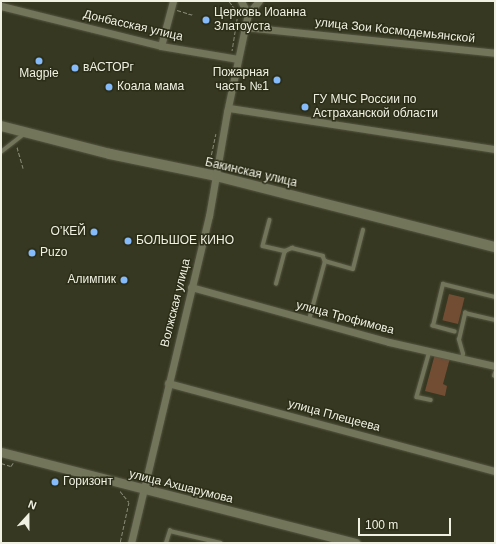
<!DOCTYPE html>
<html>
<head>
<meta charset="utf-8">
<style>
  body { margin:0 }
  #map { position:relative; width:496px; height:544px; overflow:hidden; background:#373821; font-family:Arial,sans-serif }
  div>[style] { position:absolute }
  .green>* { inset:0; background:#724d34; transform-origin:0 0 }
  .path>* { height:1px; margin-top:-0.5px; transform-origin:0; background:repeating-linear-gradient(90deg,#898a77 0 4px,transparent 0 6px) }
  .roads { filter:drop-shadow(0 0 1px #555642) drop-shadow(0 0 1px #555642) }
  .service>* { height:3.5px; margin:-1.75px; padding:0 1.75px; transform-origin:1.75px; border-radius:1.75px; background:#73755b }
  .minor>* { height:7px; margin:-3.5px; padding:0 3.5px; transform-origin:3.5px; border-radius:3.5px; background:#73755b }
  .tertiary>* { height:9px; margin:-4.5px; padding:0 4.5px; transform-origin:4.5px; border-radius:4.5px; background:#73755b }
  .secondary>* { height:10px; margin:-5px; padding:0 5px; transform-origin:5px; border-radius:5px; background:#73755b }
  .dots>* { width:11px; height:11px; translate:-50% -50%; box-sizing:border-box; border:2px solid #2d2e18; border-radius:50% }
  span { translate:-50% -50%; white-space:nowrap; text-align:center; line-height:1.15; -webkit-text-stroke:3px #2d2e18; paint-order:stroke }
  .poi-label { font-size:12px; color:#f0f1e3 }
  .left { translate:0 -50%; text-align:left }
  .right { translate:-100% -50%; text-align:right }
  .street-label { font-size:12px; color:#f0f1e3 }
  .frame { position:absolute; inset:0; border:2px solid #f0f1e3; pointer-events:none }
  .north { position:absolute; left:8px; top:496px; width:40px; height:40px; -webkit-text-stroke:3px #2d2e18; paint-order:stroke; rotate:21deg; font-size:11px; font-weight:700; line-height:16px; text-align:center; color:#f0f1e3 }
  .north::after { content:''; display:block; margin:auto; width:14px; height:18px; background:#f0f1e3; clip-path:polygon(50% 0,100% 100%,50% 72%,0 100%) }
  .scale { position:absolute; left:358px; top:518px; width:93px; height:18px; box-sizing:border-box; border:2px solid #f0f1e3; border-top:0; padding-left:5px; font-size:12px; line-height:14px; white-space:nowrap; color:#f0f1e3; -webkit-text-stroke:3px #2d2e18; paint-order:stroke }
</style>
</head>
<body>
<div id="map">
  <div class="green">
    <i style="left:449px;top:294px;width:16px;height:27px;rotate:14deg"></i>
    <i style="clip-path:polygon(435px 354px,450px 358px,443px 384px,447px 386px,445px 396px,425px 391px)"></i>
  </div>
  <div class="path">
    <i style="left:229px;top:1px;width:15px;rotate:53deg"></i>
    <i style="left:238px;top:13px;width:38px;rotate:99deg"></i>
    <i style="left:177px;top:10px;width:17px;rotate:17deg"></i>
    <i style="left:17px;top:147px;width:22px;rotate:74deg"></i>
    <i style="left:209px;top:166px;width:33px;rotate:-78deg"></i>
    <i style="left:1px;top:463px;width:10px;rotate:17deg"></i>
    <i style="left:11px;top:466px;width:4px;rotate:-56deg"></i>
    <i style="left:120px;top:491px;width:14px;rotate:51deg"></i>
    <i style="left:129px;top:502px;width:42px;rotate:102.4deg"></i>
  </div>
  <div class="roads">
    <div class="service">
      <i style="left:1px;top:152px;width:29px;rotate:-38deg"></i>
      <i style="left:270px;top:220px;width:27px;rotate:105deg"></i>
      <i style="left:263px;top:246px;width:23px;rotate:13deg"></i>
      <i style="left:285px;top:251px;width:8px;rotate:-23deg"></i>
      <i style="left:292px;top:248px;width:32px;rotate:14deg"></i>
      <i style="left:323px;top:256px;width:5px;rotate:68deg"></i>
      <i style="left:276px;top:284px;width:34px;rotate:-75deg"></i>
      <i style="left:309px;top:320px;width:61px;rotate:-74.8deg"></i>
      <i style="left:325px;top:261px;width:29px;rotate:16deg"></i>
      <i style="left:353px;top:269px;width:40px;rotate:-75.6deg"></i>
      <i style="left:455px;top:332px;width:23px;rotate:-165deg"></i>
      <i style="left:433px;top:326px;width:43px;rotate:-76.6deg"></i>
      <i style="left:443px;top:284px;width:54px;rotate:14deg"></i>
      <i style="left:430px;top:351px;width:48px;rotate:105.8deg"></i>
      <i style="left:417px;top:397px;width:14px;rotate:12deg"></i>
      <i style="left:462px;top:359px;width:5px;rotate:-79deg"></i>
      <i style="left:463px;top:354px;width:15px;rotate:-106deg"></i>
      <i style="left:459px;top:340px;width:28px;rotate:-77deg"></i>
      <i style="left:465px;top:313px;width:31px;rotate:13deg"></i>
      <i style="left:494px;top:376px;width:3px;rotate:-72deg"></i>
      <i style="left:166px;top:543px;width:13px;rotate:-72deg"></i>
      <i style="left:170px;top:531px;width:52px;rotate:13.2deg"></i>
    </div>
    <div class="minor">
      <i style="left:241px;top:1px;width:15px;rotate:62deg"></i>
      <i style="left:1px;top:6px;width:165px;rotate:14deg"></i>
      <i style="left:161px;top:46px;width:78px;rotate:9.6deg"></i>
      <i style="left:245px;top:27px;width:251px;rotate:5.9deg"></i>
      <i style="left:161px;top:46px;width:47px;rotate:-75.1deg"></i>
      <i style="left:229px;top:108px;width:269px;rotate:8.8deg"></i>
      <i style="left:191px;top:287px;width:205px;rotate:15.5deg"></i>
      <i style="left:389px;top:342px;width:109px;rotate:12.8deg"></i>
      <i style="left:168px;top:383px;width:339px;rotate:15.1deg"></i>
      <i style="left:131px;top:543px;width:336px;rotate:-76.6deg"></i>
      <i style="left:209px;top:216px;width:106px;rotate:-80.2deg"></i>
      <i style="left:227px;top:112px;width:87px;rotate:-78deg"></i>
      <i style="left:245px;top:27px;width:13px;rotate:-77deg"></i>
      <i style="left:248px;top:14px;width:17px;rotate:-50deg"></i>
    </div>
    <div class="tertiary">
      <i style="left:1px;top:452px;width:366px;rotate:14.4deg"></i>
    </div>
    <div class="secondary">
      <i style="left:1px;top:126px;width:113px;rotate:14.4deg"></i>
      <i style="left:110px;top:154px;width:108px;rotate:11.7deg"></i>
      <i style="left:216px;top:176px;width:288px;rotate:14.3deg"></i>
    </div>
  </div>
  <div class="dots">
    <i style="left:206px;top:20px;background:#86bbfb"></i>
    <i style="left:39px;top:61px;background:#86bbfb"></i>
    <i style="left:75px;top:68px;background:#86bbfb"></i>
    <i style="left:277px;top:80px;background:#86bbfb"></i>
    <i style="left:109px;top:87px;background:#86bbfb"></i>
    <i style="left:305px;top:107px;background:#86bbfb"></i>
    <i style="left:94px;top:232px;background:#86bbfb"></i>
    <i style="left:128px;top:241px;background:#86bbfb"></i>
    <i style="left:32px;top:253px;background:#86bbfb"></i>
    <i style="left:124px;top:280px;background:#86bbfb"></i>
    <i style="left:55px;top:482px;background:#86bbfb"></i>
  </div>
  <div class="poi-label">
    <span class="left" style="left:214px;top:20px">Церковь Иоанна<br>Златоуста</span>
    <span class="left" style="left:83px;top:68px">вАСТОРг</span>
    <span class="right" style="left:269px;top:80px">Пожарная<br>часть №1</span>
    <span style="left:39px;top:74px">Magpie</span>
    <span class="left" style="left:117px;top:87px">Коала мама</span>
    <span class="left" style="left:313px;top:107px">ГУ МЧС России по<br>Астраханской области</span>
    <span class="right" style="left:86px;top:232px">О’КЕЙ</span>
    <span class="left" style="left:136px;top:241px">БОЛЬШОЕ КИНО</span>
    <span class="left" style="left:40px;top:253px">Puzo</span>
    <span class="right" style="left:116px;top:280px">Алимпик</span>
    <span class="left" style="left:63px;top:482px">Горизонт</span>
  </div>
  <div class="street-label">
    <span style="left:133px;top:26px;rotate:13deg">Донбасская улица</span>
    <span style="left:395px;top:31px;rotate:6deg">улица Зои Космодемьянской</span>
    <span style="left:251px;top:173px;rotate:13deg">Бакинская улица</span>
    <span style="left:176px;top:303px;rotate:-76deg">Волжская улица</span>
    <span style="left:345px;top:318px;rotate:15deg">улица Трофимова</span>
    <span style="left:334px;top:416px;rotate:15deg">улица Плещеева</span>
    <span style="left:181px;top:487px;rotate:14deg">улица Ахшарумова</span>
  </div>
  <div class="frame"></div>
  <div class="north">N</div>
  <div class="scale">100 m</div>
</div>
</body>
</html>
